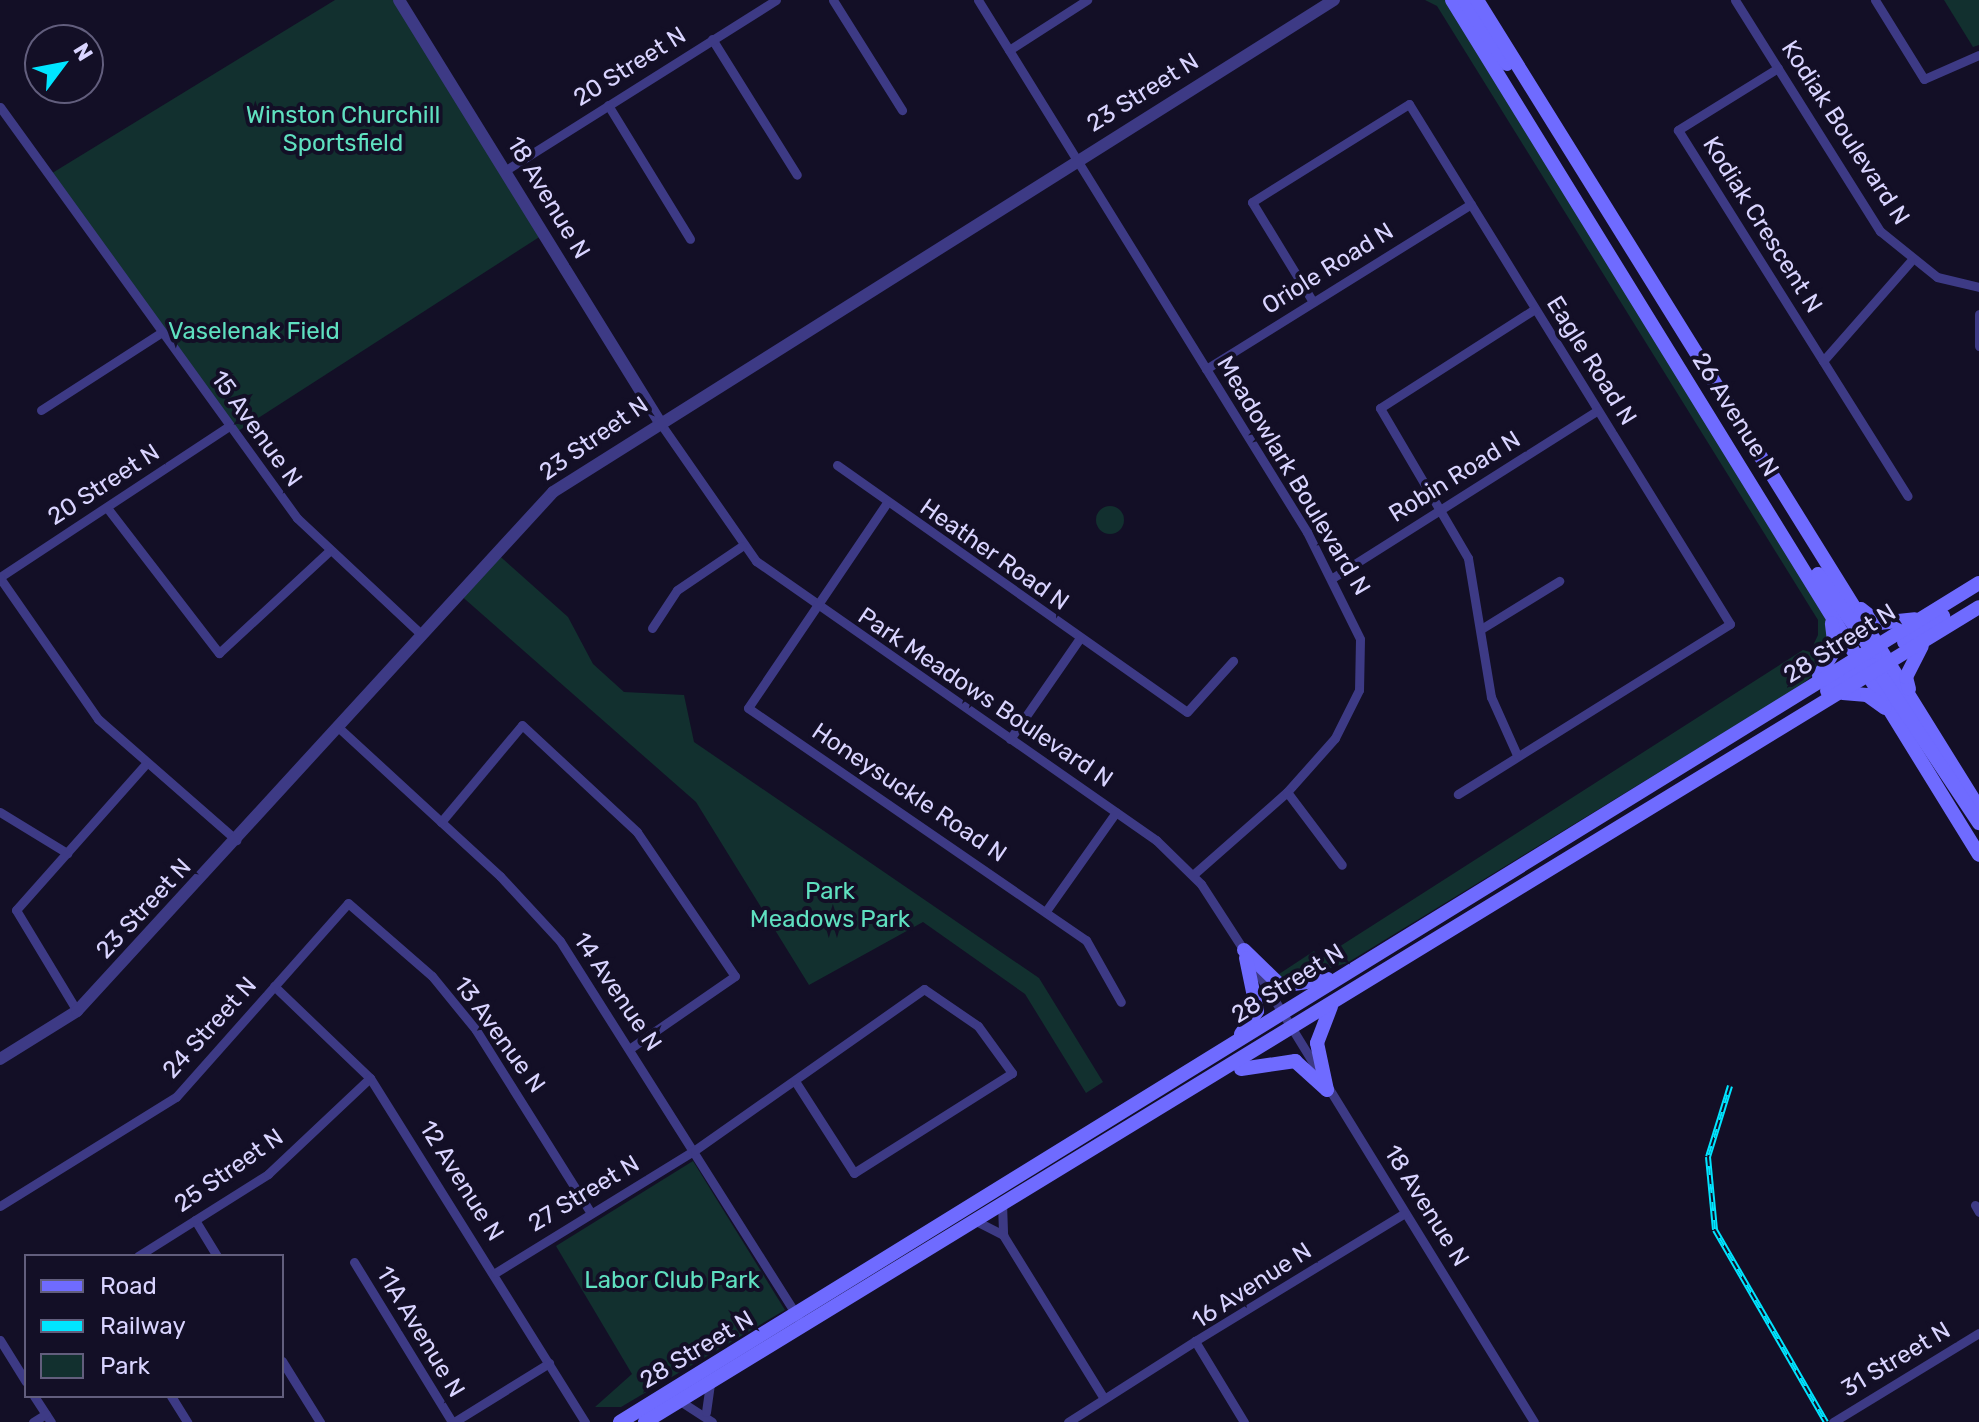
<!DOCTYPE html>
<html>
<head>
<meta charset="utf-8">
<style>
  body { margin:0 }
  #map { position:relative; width:1979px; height:1422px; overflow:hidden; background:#130f26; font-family:Rubik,sans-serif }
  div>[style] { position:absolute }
  .green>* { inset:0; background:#12302f }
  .round { border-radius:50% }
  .minor>* { height:9px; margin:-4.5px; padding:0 4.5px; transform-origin:4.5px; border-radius:4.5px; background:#3d3a85 }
  .tertiary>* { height:12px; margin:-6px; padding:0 6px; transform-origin:6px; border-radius:6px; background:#3d3a85 }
  .secondary>* { height:14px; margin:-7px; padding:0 7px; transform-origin:7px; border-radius:7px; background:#6f6bff }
  .rail>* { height:6px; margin-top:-3px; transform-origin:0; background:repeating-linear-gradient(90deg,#130f26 0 9px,#00e5ff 0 18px); box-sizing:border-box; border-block:2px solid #00e5ff }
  span { translate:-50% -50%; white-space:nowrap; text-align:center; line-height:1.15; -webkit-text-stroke:8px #130f26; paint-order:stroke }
  .street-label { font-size:24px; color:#d9d4ff }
  .park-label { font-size:24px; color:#5fe0c0 }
  .legend { position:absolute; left:24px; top:1254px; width:260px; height:144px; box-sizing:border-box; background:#130f26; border:2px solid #625e7d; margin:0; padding:10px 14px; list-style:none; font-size:24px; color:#d9d4ff }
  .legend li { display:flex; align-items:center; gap:16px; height:40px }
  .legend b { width:40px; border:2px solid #625e7d }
  .north { position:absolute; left:24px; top:24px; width:80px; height:80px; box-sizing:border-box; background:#130f26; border:2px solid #625e7d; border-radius:50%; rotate:58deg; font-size:22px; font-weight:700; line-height:32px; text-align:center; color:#d9d4ff }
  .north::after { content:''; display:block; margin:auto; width:28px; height:36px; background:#00e5ff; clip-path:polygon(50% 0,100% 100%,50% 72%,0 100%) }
</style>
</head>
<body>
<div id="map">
  <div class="green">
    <i style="clip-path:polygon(335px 0,399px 0,544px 234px,235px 433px,49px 175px)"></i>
    <i style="clip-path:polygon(1425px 0,1448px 0,1753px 487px,1834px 633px,1827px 663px,1800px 686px,1347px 963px,1286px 981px,1276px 976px,1314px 951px,1320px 959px,1803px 650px,1810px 652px,1818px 635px,1818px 620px,1437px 6px)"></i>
    <i style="clip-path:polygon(1944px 0,1979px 0,1979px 45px,1973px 47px)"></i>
    <i class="round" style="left:1096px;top:506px;width:28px;height:28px"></i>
    <i style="clip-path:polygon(494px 551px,568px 617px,593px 664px,624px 692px,684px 695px,694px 742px,1039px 978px,1103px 1082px,1086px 1093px,1025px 994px,923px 922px,809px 985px,696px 802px,458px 593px)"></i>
    <i style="clip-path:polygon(693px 1161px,785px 1310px,621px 1407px,595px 1407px,632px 1374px,556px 1246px)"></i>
  </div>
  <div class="minor">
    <i style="left:833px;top:0;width:130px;rotate:57.9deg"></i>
    <i style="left:978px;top:0;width:626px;rotate:58.27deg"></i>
    <i style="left:1307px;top:532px;width:119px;rotate:63.6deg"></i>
    <i style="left:1360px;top:639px;width:51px;rotate:91.1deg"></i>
    <i style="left:1359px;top:690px;width:54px;rotate:116.6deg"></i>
    <i style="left:1335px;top:738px;width:72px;rotate:131.6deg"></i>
    <i style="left:1287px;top:792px;width:125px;rotate:138.6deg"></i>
    <i style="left:1735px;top:0;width:273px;rotate:57.9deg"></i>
    <i style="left:1880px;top:231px;width:73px;rotate:38.9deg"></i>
    <i style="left:1937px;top:277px;width:43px;rotate:13.4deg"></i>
    <i style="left:1875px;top:0;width:93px;rotate:58.2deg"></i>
    <i style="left:1924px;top:79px;width:60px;rotate:-23.6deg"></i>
    <i style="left:712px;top:39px;width:160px;rotate:58deg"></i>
    <i style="left:1009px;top:50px;width:93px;rotate:-32.7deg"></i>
    <i style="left:1778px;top:68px;width:118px;rotate:148.2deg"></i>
    <i style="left:1678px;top:130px;width:432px;rotate:57.9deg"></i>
    <i style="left:608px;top:105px;width:157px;rotate:58.5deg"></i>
    <i style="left:0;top:107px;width:507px;rotate:54.15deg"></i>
    <i style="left:297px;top:518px;width:171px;rotate:43.1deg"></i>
    <i style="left:506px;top:170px;width:319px;rotate:-32.2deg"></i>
    <i style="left:1313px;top:302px;width:117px;rotate:-121.4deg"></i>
    <i style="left:1252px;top:202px;width:185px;rotate:-32deg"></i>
    <i style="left:1409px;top:104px;width:611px;rotate:58.31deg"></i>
    <i style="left:1730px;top:624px;width:321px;rotate:148deg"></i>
    <i style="left:1979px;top:314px;width:32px;rotate:90deg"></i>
    <i style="left:1823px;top:361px;width:132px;rotate:-48.7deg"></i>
    <i style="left:1206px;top:369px;width:312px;rotate:-31.9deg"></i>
    <i style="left:41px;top:410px;width:144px;rotate:-32.8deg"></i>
    <i style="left:658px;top:420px;width:172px;rotate:55.2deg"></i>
    <i style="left:756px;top:561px;width:488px;rotate:34.9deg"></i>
    <i style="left:1156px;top:840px;width:63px;rotate:44.4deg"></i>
    <i style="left:1201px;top:884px;width:81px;rotate:57.1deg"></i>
    <i style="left:837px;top:465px;width:428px;rotate:35.2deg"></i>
    <i style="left:1187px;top:712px;width:69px;rotate:-48deg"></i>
    <i style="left:886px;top:504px;width:246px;rotate:124.1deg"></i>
    <i style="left:748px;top:708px;width:410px;rotate:34.5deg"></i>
    <i style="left:1086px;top:940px;width:71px;rotate:60.6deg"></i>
    <i style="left:108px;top:509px;width:182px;rotate:52.4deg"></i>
    <i style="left:219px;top:653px;width:150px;rotate:-42.8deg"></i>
    <i style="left:0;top:577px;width:274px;rotate:-33.4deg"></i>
    <i style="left:1334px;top:577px;width:312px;rotate:-32.3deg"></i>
    <i style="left:0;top:578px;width:172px;rotate:55.2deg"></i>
    <i style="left:98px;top:719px;width:184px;rotate:41.2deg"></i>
    <i style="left:652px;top:628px;width:45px;rotate:-56.7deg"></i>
    <i style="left:677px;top:590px;width:78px;rotate:-34.1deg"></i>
    <i style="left:1481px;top:629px;width:92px;rotate:-31.6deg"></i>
    <i style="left:339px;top:728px;width:219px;rotate:42.6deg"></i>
    <i style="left:500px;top:876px;width:88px;rotate:47.3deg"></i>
    <i style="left:560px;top:941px;width:445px;rotate:57.7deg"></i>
    <i style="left:1010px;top:739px;width:123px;rotate:-55.3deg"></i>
    <i style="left:1517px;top:755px;width:64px;rotate:-114.1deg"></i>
    <i style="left:1491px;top:697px;width:141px;rotate:-99.4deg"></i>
    <i style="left:1468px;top:558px;width:174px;rotate:-120.4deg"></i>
    <i style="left:1380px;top:408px;width:184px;rotate:-32.6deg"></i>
    <i style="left:1287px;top:792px;width:91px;rotate:53deg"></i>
    <i style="left:0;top:812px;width:79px;rotate:31.5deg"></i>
    <i style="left:441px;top:822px;width:126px;rotate:-50.1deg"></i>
    <i style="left:522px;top:725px;width:157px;rotate:42.9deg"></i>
    <i style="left:637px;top:832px;width:174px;rotate:55.8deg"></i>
    <i style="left:735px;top:976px;width:125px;rotate:145.4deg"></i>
    <i style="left:1046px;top:911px;width:121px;rotate:-54.7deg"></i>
    <i style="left:1253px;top:965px;width:536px;rotate:58.41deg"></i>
    <i style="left:274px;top:986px;width:133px;rotate:43.8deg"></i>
    <i style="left:370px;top:1078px;width:406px;rotate:58deg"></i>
    <i style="left:77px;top:1011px;width:118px;rotate:-121.1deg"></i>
    <i style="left:16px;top:910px;width:193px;rotate:-48.4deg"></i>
    <i style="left:1002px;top:1203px;width:32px;rotate:88deg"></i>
    <i style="left:1003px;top:1235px;width:190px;rotate:58.3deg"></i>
    <i style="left:1975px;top:1205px;width:8px;rotate:60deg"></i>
    <i style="left:0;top:1206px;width:207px;rotate:-31.8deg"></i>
    <i style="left:176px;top:1097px;width:259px;rotate:-48.4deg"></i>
    <i style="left:348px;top:903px;width:111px;rotate:41deg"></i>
    <i style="left:432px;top:976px;width:70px;rotate:50.8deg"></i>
    <i style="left:476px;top:1030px;width:216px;rotate:57.9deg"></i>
    <i style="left:195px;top:1220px;width:42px;rotate:58.6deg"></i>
    <i style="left:974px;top:1220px;width:33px;rotate:27deg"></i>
    <i style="left:138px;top:1256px;width:154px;rotate:-32.2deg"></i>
    <i style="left:268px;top:1174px;width:140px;rotate:-43.3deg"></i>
    <i style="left:354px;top:1262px;width:188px;rotate:58.5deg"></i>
    <i style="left:495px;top:1273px;width:235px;rotate:-31.6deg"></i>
    <i style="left:695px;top:1150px;width:280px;rotate:-35.1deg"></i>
    <i style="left:924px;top:989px;width:65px;rotate:34.4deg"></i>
    <i style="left:978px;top:1026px;width:58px;rotate:54.1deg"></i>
    <i style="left:1012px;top:1073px;width:187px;rotate:147.7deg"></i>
    <i style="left:854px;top:1173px;width:109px;rotate:-122.7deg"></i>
    <i style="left:0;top:1340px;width:49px;rotate:58.2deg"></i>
    <i style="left:282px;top:1361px;width:72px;rotate:58.1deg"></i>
    <i style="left:34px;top:1396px;width:31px;rotate:57deg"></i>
    <i style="left:171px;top:1396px;width:31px;rotate:58deg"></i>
    <i style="left:680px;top:1401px;width:38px;rotate:33deg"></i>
    <i style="left:706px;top:1412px;width:29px;rotate:-82deg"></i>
    <i style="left:33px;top:1422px;width:15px;rotate:-32deg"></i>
    <i style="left:454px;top:1422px;width:112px;rotate:-31.8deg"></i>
    <i style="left:1068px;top:1422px;width:151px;rotate:-32.5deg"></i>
    <i style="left:1244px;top:1422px;width:95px;rotate:-121.2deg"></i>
    <i style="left:1195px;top:1341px;width:246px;rotate:-31.4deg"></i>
    <i style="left:1833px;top:1422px;width:171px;rotate:-31.4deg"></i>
  </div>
  <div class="tertiary">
    <i style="left:399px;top:0;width:493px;rotate:58.3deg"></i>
    <i style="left:0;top:1059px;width:91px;rotate:-31.9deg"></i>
    <i style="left:77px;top:1011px;width:704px;rotate:-47.47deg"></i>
    <i style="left:553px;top:492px;width:923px;rotate:-32.21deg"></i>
  </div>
  <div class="secondary">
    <i style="left:1452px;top:0;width:1004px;rotate:58.35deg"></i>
    <i style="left:1464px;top:0;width:77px;rotate:56.1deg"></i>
    <i style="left:1477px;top:0;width:951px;rotate:58.15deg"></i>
    <i style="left:1818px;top:574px;width:99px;rotate:54.9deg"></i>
    <i style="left:1861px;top:609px;width:23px;rotate:38deg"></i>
    <i style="left:1879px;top:623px;width:36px;rotate:-6deg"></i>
    <i style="left:1904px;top:642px;width:47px;rotate:-33.7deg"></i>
    <i style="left:1874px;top:665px;width:190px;rotate:56.4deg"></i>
    <i style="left:1819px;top:676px;width:31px;rotate:-59deg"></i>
    <i style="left:1835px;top:649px;width:26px;rotate:-97deg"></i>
    <i style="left:1909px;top:689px;width:12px;rotate:-104deg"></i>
    <i style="left:1906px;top:677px;width:35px;rotate:-63deg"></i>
    <i style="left:1827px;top:691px;width:47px;rotate:-35.4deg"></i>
    <i style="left:1843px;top:693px;width:24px;rotate:5deg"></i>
    <i style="left:1867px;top:695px;width:22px;rotate:36deg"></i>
    <i style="left:1244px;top:950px;width:52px;rotate:44.2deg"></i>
    <i style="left:1281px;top:986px;width:47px;rotate:-8.7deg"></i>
    <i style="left:1241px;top:1034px;width:28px;rotate:-55deg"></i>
    <i style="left:1257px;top:1011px;width:54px;rotate:-101.7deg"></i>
    <i style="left:1241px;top:1069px;width:55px;rotate:-8.4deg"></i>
    <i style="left:1295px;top:1061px;width:43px;rotate:42.2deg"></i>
    <i style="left:1327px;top:1090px;width:48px;rotate:-102deg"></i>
    <i style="left:1317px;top:1043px;width:39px;rotate:-69deg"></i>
    <i style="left:620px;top:1422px;width:1597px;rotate:-31.69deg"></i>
    <i style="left:645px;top:1422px;width:1563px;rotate:-31.42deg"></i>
  </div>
  <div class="rail">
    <i style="left:1730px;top:1086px;width:74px;rotate:107.2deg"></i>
    <i style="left:1708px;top:1157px;width:73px;rotate:84.5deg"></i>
    <i style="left:1715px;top:1230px;width:222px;rotate:60deg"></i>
  </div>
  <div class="street-label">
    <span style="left:630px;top:67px;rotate:-32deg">20 Street N</span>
    <span style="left:1143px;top:93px;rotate:-32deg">23 Street N</span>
    <span style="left:1845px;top:133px;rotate:57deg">Kodiak Boulevard N</span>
    <span style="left:548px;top:198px;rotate:59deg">18 Avenue N</span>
    <span style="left:1762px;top:225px;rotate:58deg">Kodiak Crescent N</span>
    <span style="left:1328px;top:269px;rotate:-32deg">Oriole Road N</span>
    <span style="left:1591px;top:361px;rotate:58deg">Eagle Road N</span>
    <span style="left:1735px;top:415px;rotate:58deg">26 Avenue N</span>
    <span style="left:256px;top:429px;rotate:54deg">15 Avenue N</span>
    <span style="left:594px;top:439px;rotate:-35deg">23 Street N</span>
    <span style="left:1293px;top:476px;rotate:59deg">Meadowlark Boulevard N</span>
    <span style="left:1455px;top:477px;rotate:-32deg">Robin Road N</span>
    <span style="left:104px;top:485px;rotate:-33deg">20 Street N</span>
    <span style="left:994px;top:555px;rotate:35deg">Heather Road N</span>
    <span style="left:1840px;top:644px;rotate:-32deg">28 Street N</span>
    <span style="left:985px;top:698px;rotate:34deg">Park Meadows Boulevard N</span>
    <span style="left:909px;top:793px;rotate:34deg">Honeysuckle Road N</span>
    <span style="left:144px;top:909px;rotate:-47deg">23 Street N</span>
    <span style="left:1288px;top:984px;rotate:-32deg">28 Street N</span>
    <span style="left:617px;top:992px;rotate:56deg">14 Avenue N</span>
    <span style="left:210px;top:1028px;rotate:-48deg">24 Street N</span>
    <span style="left:499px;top:1035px;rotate:54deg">13 Avenue N</span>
    <span style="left:229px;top:1171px;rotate:-35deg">25 Street N</span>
    <span style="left:461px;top:1181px;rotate:58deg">12 Avenue N</span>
    <span style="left:584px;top:1194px;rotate:-31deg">27 Street N</span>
    <span style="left:1426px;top:1206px;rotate:58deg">18 Avenue N</span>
    <span style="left:1252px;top:1286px;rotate:-33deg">16 Avenue N</span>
    <span style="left:420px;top:1332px;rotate:59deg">11A Avenue N</span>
    <span style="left:697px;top:1350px;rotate:-31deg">28 Street N</span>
    <span style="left:1896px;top:1360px;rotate:-31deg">31 Street N</span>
  </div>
  <div class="park-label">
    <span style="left:343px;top:130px">Winston Churchill<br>Sportsfield</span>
    <span style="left:254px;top:332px">Vaselenak Field</span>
    <span style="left:830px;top:906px">Park<br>Meadows Park</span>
    <span style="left:672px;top:1281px">Labor Club Park</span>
  </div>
  <ul class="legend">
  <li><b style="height:10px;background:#6f6bff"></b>Road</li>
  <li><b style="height:10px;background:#00e5ff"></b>Railway</li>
  <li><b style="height:22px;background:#12302f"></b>Park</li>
  </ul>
  <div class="north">N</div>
</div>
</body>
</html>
